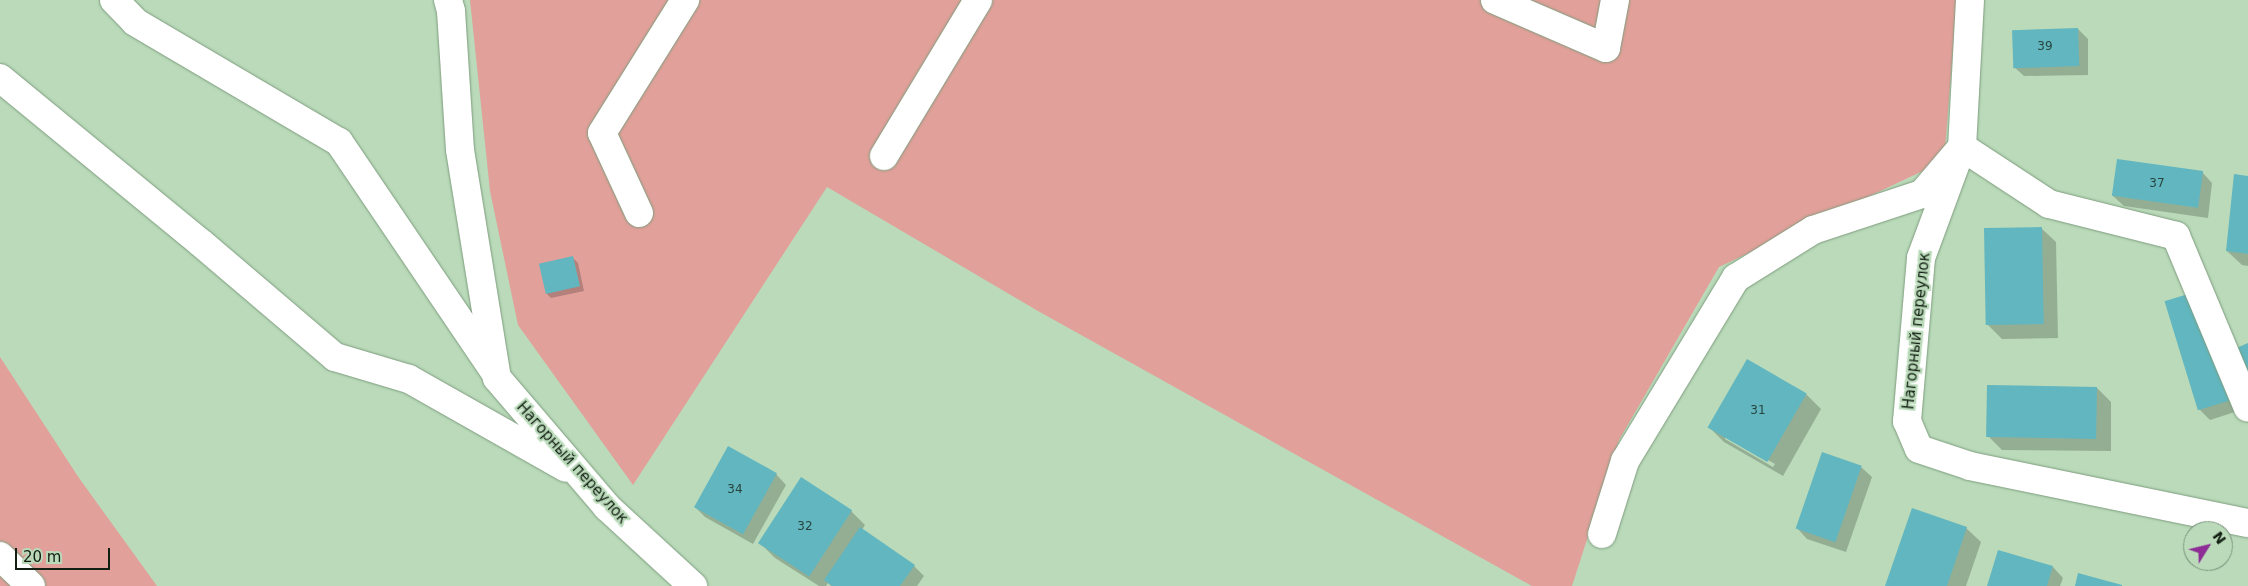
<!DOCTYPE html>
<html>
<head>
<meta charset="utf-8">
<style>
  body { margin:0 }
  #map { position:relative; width:2248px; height:586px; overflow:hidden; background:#badaba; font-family:"DejaVu Sans",sans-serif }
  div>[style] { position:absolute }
  .green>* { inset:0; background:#e1a09a }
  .shadow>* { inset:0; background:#0003 }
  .building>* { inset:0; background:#62b6bf; transform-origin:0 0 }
  .roads { filter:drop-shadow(0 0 1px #7e9c7e) drop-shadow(0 0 1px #7e9c7e) }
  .minor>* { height:28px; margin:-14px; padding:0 14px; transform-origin:14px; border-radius:14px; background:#fff }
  span { translate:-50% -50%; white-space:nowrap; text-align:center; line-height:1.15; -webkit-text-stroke:4.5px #badaba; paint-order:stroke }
  .number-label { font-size:12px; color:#27453e }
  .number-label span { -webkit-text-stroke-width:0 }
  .street-label { font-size:15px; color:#131f13 }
  .north { position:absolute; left:2183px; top:521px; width:50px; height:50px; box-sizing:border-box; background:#badaba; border:1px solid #778f77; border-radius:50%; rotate:54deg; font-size:14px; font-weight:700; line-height:20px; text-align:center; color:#131f13 }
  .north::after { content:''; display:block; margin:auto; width:18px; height:22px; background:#8e2d95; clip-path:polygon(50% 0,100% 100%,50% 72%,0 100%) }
  .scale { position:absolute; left:15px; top:548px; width:95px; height:22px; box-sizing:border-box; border:2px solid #131f13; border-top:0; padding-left:6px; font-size:15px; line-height:18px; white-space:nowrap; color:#131f13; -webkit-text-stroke:4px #badaba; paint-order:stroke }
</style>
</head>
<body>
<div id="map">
  <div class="green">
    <i style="clip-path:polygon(470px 0,1957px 0,1944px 161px,1719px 267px,1619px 440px,1572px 586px,1532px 586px,1038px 311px,827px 187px,633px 485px,518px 325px,490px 191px)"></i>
    <i style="clip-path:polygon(0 357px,79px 478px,157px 586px,0 586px)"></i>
  </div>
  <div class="shadow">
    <i style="clip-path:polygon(2078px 29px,2088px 39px,2088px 75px,2024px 76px,2013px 66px)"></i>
    <i style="clip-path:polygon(2202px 172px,2212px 183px,2208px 218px,2124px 206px,2113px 196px)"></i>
    <i style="clip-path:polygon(2248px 177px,2248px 266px,2242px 265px,2227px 251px)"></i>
    <i style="clip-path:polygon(2041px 228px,2056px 242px,2058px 338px,2002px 339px,1988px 325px)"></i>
    <i style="clip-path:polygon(573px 258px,578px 263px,584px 291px,551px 298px,546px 293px)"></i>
    <i style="clip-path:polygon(2166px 302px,2241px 410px,2210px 420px,2200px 410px)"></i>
    <i style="clip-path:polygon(evenodd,1747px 361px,1807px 395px,1821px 409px,1783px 476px,1724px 442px,1710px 428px,1747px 361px,1725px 436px,1775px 464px,1773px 467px,1725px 439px,1725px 436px)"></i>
    <i style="clip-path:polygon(2097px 388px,2111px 402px,2111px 451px,2002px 450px,1988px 436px)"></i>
    <i style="clip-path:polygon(1861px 467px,1872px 477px,1846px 552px,1807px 539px,1797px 528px)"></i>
    <i style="clip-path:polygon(776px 474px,786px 485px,753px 544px,705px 517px,695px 507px)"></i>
    <i style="clip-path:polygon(851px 511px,865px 525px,862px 530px,914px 566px,924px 576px,917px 586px,831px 586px,828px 583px,826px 586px,819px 586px,775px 558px,761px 544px)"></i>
    <i style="clip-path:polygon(1966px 528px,1981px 542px,1966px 586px,1887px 586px)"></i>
    <i style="clip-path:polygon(1999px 551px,2053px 567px,2063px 578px,2060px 586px,1988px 586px)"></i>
  </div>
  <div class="building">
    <i style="left:2078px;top:28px;width:38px;height:66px;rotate:88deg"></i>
    <i style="left:2117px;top:159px;width:87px;height:37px;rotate:8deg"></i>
    <i style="clip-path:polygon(2234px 174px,2248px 176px,2248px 254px,2226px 251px)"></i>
    <i style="left:2042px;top:227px;width:97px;height:58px;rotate:89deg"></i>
    <i style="left:573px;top:256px;width:31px;height:35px;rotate:77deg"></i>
    <i style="left:2198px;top:291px;width:114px;height:35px;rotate:73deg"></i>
    <i style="clip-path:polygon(2248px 343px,2248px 388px,2232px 350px)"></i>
    <i style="left:1747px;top:359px;width:69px;height:79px;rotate:30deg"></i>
    <i style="left:1987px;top:385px;width:110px;height:52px;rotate:1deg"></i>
    <i style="left:728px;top:446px;width:56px;height:70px;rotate:29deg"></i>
    <i style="left:1822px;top:452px;width:42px;height:81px;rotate:19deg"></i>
    <i style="left:801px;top:477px;width:61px;height:79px;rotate:33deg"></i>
    <i style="clip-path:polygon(1912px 508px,1967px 527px,1947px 586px,1885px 586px)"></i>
    <i style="clip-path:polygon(860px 527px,915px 565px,900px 586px,832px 586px,824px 580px)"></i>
    <i style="clip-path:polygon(1998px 550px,2053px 566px,2047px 586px,1987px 586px)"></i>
    <i style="clip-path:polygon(2078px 573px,2122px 585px,2122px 586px,2075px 586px)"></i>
  </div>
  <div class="roads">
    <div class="minor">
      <i style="left:114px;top:0;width:30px;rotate:46deg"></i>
      <i style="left:135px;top:22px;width:237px;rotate:30.5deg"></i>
      <i style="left:339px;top:142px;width:277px;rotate:55.9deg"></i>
      <i style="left:448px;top:0;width:11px;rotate:75deg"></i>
      <i style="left:451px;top:11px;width:139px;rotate:86.3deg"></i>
      <i style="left:460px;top:150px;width:231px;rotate:80.8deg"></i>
      <i style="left:497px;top:378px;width:170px;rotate:49.5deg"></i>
      <i style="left:607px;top:507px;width:117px;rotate:42.6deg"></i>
      <i style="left:1495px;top:0;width:121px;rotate:23.4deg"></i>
      <i style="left:1606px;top:48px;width:49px;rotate:-79.4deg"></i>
      <i style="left:1970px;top:0;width:147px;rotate:93.1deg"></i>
      <i style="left:1962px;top:147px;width:118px;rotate:110.3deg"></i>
      <i style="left:1921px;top:258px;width:164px;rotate:94.9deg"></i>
      <i style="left:1907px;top:421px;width:30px;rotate:67deg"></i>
      <i style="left:1919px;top:449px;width:54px;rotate:18.4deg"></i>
      <i style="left:1970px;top:466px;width:284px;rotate:11.6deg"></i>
      <i style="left:0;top:78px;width:260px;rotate:39.4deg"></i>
      <i style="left:201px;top:243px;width:176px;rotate:40.4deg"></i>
      <i style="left:335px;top:357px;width:77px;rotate:16.6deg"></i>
      <i style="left:409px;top:379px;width:180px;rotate:29.5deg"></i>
      <i style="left:884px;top:156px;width:182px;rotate:-58.9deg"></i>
      <i style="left:639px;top:213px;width:88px;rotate:-114.8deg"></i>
      <i style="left:602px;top:133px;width:157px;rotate:-58deg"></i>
      <i style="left:1602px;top:534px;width:77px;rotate:-72.5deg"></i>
      <i style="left:1625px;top:461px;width:214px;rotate:-58.8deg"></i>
      <i style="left:1736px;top:278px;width:91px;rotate:-31.9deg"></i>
      <i style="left:1813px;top:230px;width:115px;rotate:-18.3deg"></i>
      <i style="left:1922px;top:194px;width:62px;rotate:-49.6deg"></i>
      <i style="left:1962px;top:147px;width:104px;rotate:33.2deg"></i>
      <i style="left:2049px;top:204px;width:131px;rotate:14.1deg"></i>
      <i style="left:2176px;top:236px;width:186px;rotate:67.3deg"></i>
      <i style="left:0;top:556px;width:43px;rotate:44.1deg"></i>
    </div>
  </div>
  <div class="number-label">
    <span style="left:2045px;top:47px">39</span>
    <span style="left:2157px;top:184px">37</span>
    <span style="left:1758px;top:411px">31</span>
    <span style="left:735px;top:490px">34</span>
    <span style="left:805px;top:527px">32</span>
  </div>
  <div class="street-label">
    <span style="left:1917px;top:331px;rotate:-84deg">Нагорный переулок</span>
    <span style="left:572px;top:463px;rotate:48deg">Нагорный переулок</span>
  </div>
  <div class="north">N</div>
  <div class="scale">20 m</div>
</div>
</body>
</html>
